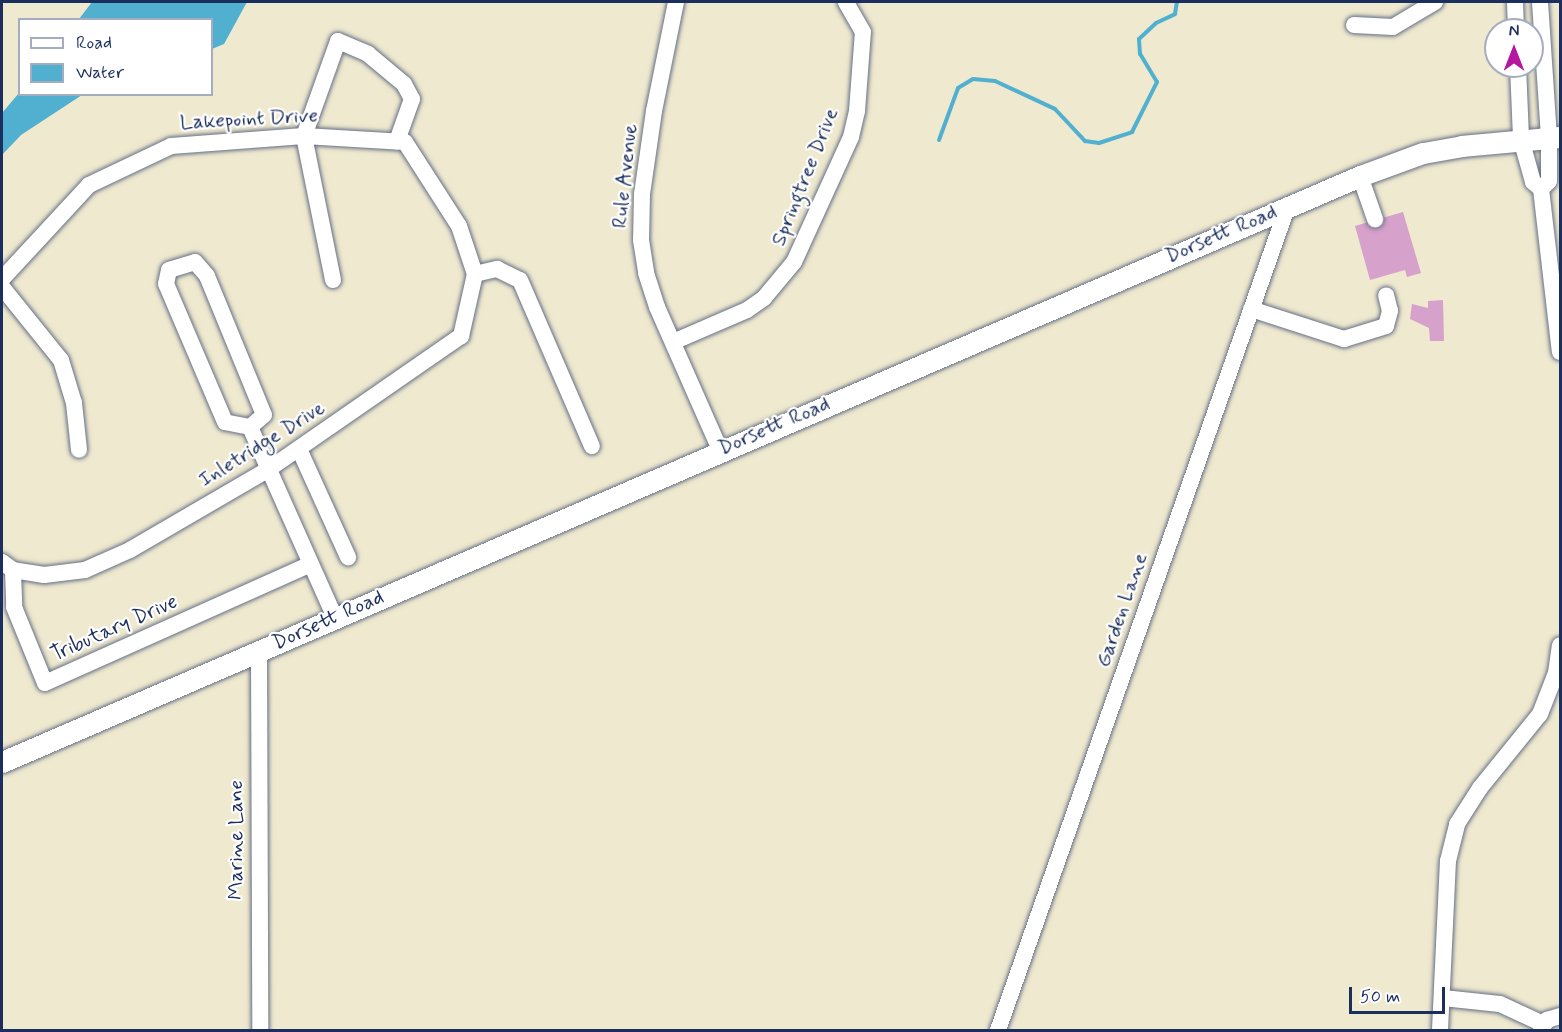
<!DOCTYPE html>
<html>
<head>
<meta charset="utf-8">
<style>
  body { margin:0 }
  #map { position:relative; width:1562px; height:1032px; overflow:hidden; background:#efe9cf; font-family:Mynerve,sans-serif }
  div>[style] { position:absolute }
  .water>* { inset:0; background:#51b0cf }
  .stream>* { height:4px; margin:-2px; padding:0 2px; transform-origin:2px; border-radius:2px; background:#51b0cf }
  .building>* { inset:0; background:#d6a1cb }
  .roads { filter:drop-shadow(0 0 2px #657086) drop-shadow(0 0 2px #657086) }
  .minor>* { height:16px; margin:-8px; padding:0 8px; transform-origin:8px; border-radius:8px; background:#fff }
  .major>* { height:21px; margin:-10.5px; padding:0 10.5px; transform-origin:10.5px; border-radius:10.5px; background:#fff }
  span { translate:-50% -50%; white-space:nowrap; text-align:center; line-height:1.15; -webkit-text-stroke:4.5px #fff; paint-order:stroke }
  .street-label { font-size:21px; color:#1b2f5e }
  .frame { position:absolute; inset:0; border:3px solid #1b2f5e; pointer-events:none }
  .legend { position:absolute; left:18px; top:18px; width:195px; height:78px; box-sizing:border-box; background:#fff; border:2px solid #a4acbf; margin:0; padding:8px 10px; list-style:none; font-size:18px; color:#1b2f5e }
  .legend li { display:flex; align-items:center; gap:12px; height:30px }
  .legend b { width:30px; border:2px solid #a4acbf }
  .north { position:absolute; left:1484px; top:18px; width:60px; height:60px; box-sizing:border-box; background:#fff; border:2px solid #a4acbf; border-radius:50%; rotate:0deg; font-size:16px; font-weight:700; line-height:24px; text-align:center; color:#1b2f5e }
  .north::after { content:''; display:block; margin:auto; width:21px; height:27px; background:#b5179e; clip-path:polygon(50% 0,100% 100%,50% 72%,0 100%) }
  .scale { position:absolute; left:1349px; top:987px; width:96px; height:27px; box-sizing:border-box; border:3px solid #1b2f5e; border-top:0; padding-left:8px; font-size:18px; line-height:21px; white-space:nowrap; color:#1b2f5e; -webkit-text-stroke:4px #fff; paint-order:stroke }
</style>
</head>
<body>
<div id="map">
  <div class="water">
    <i style="clip-path:polygon(92px 2px,247px 2px,224px 44px,212px 49px,212px 20px,79px 19px)"></i>
    <i style="clip-path:polygon(19px 93px,82px 95px,21px 135px,2px 155px,2px 113px)"></i>
  </div>
  <div class="stream">
    <i style="left:939px;top:140px;width:55px;rotate:-69.9deg"></i>
    <i style="left:958px;top:88px;width:17px;rotate:-31deg"></i>
    <i style="left:973px;top:79px;width:22px;rotate:5deg"></i>
    <i style="left:995px;top:81px;width:66px;rotate:25deg"></i>
    <i style="left:1055px;top:109px;width:44px;rotate:46.8deg"></i>
    <i style="left:1085px;top:141px;width:14px;rotate:8deg"></i>
    <i style="left:1099px;top:143px;width:35px;rotate:-18deg"></i>
    <i style="left:1132px;top:132px;width:56px;rotate:-63.4deg"></i>
    <i style="left:1157px;top:82px;width:33px;rotate:-121deg"></i>
    <i style="left:1140px;top:54px;width:15px;rotate:-94deg"></i>
    <i style="left:1139px;top:39px;width:23px;rotate:-43deg"></i>
    <i style="left:1156px;top:23px;width:21px;rotate:-25deg"></i>
    <i style="left:1175px;top:14px;width:12px;rotate:-81deg"></i>
  </div>
  <div class="building">
    <i style="clip-path:polygon(1403px 212px,1421px 273px,1407px 277px,1405px 270px,1370px 280px,1355px 226px)"></i>
    <i style="clip-path:polygon(1443px 300px,1444px 341px,1430px 341px,1429px 328px,1410px 319px,1412px 304px,1428px 308px,1428px 301px)"></i>
  </div>
  <div class="roads">
    <div class="minor">
      <i style="left:676px;top:2px;width:111px;rotate:101.4deg"></i>
      <i style="left:654px;top:111px;width:84px;rotate:98.2deg"></i>
      <i style="left:642px;top:194px;width:46px;rotate:91.2deg"></i>
      <i style="left:641px;top:240px;width:33px;rotate:81deg"></i>
      <i style="left:646px;top:273px;width:36px;rotate:72deg"></i>
      <i style="left:657px;top:307px;width:156px;rotate:66.2deg"></i>
      <i style="left:1515px;top:2px;width:28px;rotate:88deg"></i>
      <i style="left:1540px;top:2px;width:135px;rotate:86.2deg"></i>
      <i style="left:1549px;top:137px;width:44px;rotate:90deg"></i>
      <i style="left:1549px;top:181px;width:11px;rotate:135deg"></i>
      <i style="left:1354px;top:25px;width:39px;rotate:3deg"></i>
      <i style="left:1393px;top:27px;width:49px;rotate:-30.8deg"></i>
      <i style="left:1518px;top:66px;width:73px;rotate:87.6deg"></i>
      <i style="left:1521px;top:139px;width:45px;rotate:74.4deg"></i>
      <i style="left:1533px;top:182px;width:11px;rotate:41deg"></i>
      <i style="left:1541px;top:189px;width:164px;rotate:83.4deg"></i>
      <i style="left:1360px;top:176px;width:46px;rotate:70.8deg"></i>
      <i style="left:195px;top:262px;width:18px;rotate:49deg"></i>
      <i style="left:207px;top:276px;width:150px;rotate:67.7deg"></i>
      <i style="left:264px;top:415px;width:18px;rotate:139deg"></i>
      <i style="left:250px;top:427px;width:25px;rotate:-169deg"></i>
      <i style="left:225px;top:422px;width:150px;rotate:-113.1deg"></i>
      <i style="left:166px;top:284px;width:14px;rotate:-78deg"></i>
      <i style="left:169px;top:270px;width:27px;rotate:-17deg"></i>
      <i style="left:475px;top:274px;width:23px;rotate:-13deg"></i>
      <i style="left:497px;top:269px;width:25px;rotate:26deg"></i>
      <i style="left:520px;top:280px;width:181px;rotate:66.6deg"></i>
      <i style="left:2px;top:279px;width:128px;rotate:-47.2deg"></i>
      <i style="left:89px;top:185px;width:91px;rotate:-25.4deg"></i>
      <i style="left:171px;top:146px;width:133px;rotate:-4.3deg"></i>
      <i style="left:304px;top:136px;width:101px;rotate:3.4deg"></i>
      <i style="left:405px;top:142px;width:100px;rotate:57.3deg"></i>
      <i style="left:459px;top:226px;width:51px;rotate:71.6deg"></i>
      <i style="left:475px;top:274px;width:64px;rotate:102.7deg"></i>
      <i style="left:461px;top:336px;width:234px;rotate:145.3deg"></i>
      <i style="left:269px;top:469px;width:161px;rotate:149.8deg"></i>
      <i style="left:130px;top:550px;width:49px;rotate:156deg"></i>
      <i style="left:85px;top:570px;width:41px;rotate:173deg"></i>
      <i style="left:44px;top:575px;width:31px;rotate:-171deg"></i>
      <i style="left:13px;top:570px;width:14px;rotate:-144deg"></i>
      <i style="left:333px;top:280px;width:147px;rotate:-101.4deg"></i>
      <i style="left:304px;top:136px;width:101px;rotate:-70.3deg"></i>
      <i style="left:338px;top:41px;width:33px;rotate:23deg"></i>
      <i style="left:368px;top:54px;width:47px;rotate:39.8deg"></i>
      <i style="left:404px;top:84px;width:17px;rotate:62deg"></i>
      <i style="left:412px;top:99px;width:45px;rotate:109.7deg"></i>
      <i style="left:2px;top:287px;width:94px;rotate:51.1deg"></i>
      <i style="left:61px;top:360px;width:45px;rotate:73.2deg"></i>
      <i style="left:74px;top:403px;width:47px;rotate:83.9deg"></i>
      <i style="left:1251px;top:309px;width:98px;rotate:17.9deg"></i>
      <i style="left:1344px;top:339px;width:44px;rotate:-17.2deg"></i>
      <i style="left:1386px;top:326px;width:16px;rotate:-75deg"></i>
      <i style="left:1390px;top:311px;width:16px;rotate:-104deg"></i>
      <i style="left:673px;top:342px;width:81px;rotate:-23.4deg"></i>
      <i style="left:747px;top:310px;width:21px;rotate:-35deg"></i>
      <i style="left:764px;top:298px;width:47px;rotate:-50.2deg"></i>
      <i style="left:794px;top:262px;width:137px;rotate:-65.5deg"></i>
      <i style="left:851px;top:137px;width:27px;rotate:-77deg"></i>
      <i style="left:857px;top:111px;width:79px;rotate:-85.7deg"></i>
      <i style="left:863px;top:32px;width:34px;rotate:-120deg"></i>
      <i style="left:250px;top:427px;width:207px;rotate:66deg"></i>
      <i style="left:299px;top:449px;width:119px;rotate:65.6deg"></i>
      <i style="left:13px;top:570px;width:37px;rotate:88deg"></i>
      <i style="left:14px;top:607px;width:82px;rotate:67.8deg"></i>
      <i style="left:45px;top:683px;width:291px;rotate:-24.1deg"></i>
      <i style="left:259px;top:650px;width:380px;rotate:89.8deg"></i>
      <i style="left:1443px;top:998px;width:57px;rotate:6deg"></i>
      <i style="left:1500px;top:1004px;width:47px;rotate:24.9deg"></i>
      <i style="left:998px;top:1030px;width:874px;rotate:-70.63deg"></i>
      <i style="left:1440px;top:1030px;width:169px;rotate:-87.3deg"></i>
      <i style="left:1448px;top:861px;width:38px;rotate:-76deg"></i>
      <i style="left:1457px;top:824px;width:43px;rotate:-57.4deg"></i>
      <i style="left:1480px;top:788px;width:95px;rotate:-51deg"></i>
      <i style="left:1540px;top:714px;width:44px;rotate:-68.7deg"></i>
      <i style="left:1556px;top:673px;width:28px;rotate:-82deg"></i>
      <i style="left:1541px;top:1030px;width:12px;rotate:-59deg"></i>
      <i style="left:1547px;top:1020px;width:14px;rotate:-17deg"></i>
    </div>
    <div class="major">
      <i style="left:2px;top:762px;width:1479px;rotate:-23.34deg"></i>
      <i style="left:1360px;top:176px;width:67px;rotate:-20.1deg"></i>
      <i style="left:1423px;top:153px;width:39px;rotate:-10deg"></i>
      <i style="left:1461px;top:146px;width:99px;rotate:-5.2deg"></i>
    </div>
  </div>
  <div class="street-label">
    <span style="left:249px;top:119px;rotate:-3deg">Lakepoint Drive</span>
    <span style="left:625px;top:176px;rotate:-84deg">Rule Avenue</span>
    <span style="left:805px;top:177px;rotate:-68deg">Springtree Drive</span>
    <span style="left:1221px;top:234px;rotate:-23deg">Dorsett Road</span>
    <span style="left:774px;top:426px;rotate:-23deg">Dorsett Road</span>
    <span style="left:262px;top:444px;rotate:-32deg">Inletridge Drive</span>
    <span style="left:1122px;top:610px;rotate:-71deg">Garden Lane</span>
    <span style="left:328px;top:620px;rotate:-24deg">Dorsett Road</span>
    <span style="left:114px;top:628px;rotate:-24deg">Tributary Drive</span>
    <span style="left:236px;top:840px;rotate:-90deg">Marine Lane</span>
  </div>
  <div class="frame"></div>
  <ul class="legend">
  <li><b style="height:8px;background:#fff"></b>Road</li>
  <li><b style="height:16px;background:#51b0cf"></b>Water</li>
  </ul>
  <div class="north">N</div>
  <div class="scale">50 m</div>
</div>
</body>
</html>
